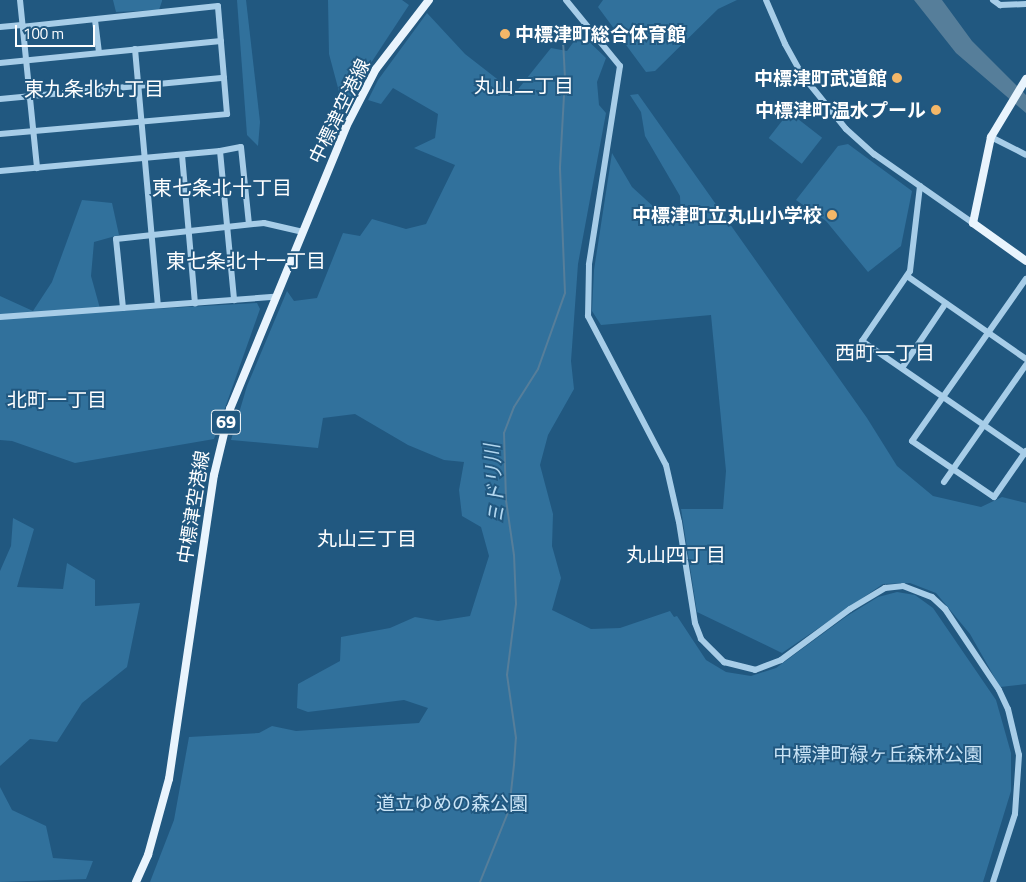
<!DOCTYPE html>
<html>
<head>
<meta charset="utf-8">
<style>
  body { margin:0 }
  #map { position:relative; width:1026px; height:882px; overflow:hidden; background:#215880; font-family:"Titillium Web","Noto Sans JP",sans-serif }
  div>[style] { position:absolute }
  .green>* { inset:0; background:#31719c; transform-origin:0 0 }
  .water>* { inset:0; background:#567e9a }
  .stream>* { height:2px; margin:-1px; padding:0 1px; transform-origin:1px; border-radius:1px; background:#567e9a }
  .minor>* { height:6px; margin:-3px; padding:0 3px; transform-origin:3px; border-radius:3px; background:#a7cde8 }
  .major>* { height:8px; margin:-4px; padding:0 4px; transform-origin:4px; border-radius:4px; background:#e9f4fd }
  .dots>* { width:14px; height:14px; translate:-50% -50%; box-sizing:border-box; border:2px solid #215880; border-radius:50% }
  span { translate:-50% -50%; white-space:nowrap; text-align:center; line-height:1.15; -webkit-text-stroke:4px #215880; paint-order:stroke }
  .shield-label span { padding:1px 4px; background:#215880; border:1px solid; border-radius:4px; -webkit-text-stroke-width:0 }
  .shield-label { font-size:18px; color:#fff; font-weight:700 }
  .poi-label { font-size:19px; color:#fff; font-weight:700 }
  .left { translate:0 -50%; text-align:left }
  .right { translate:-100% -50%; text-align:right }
  .street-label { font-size:19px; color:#fff }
  .park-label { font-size:19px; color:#cae4f6 }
  .neighbourhood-label { font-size:20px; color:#fff }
  .water-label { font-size:20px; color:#b2d7ef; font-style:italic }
  .scale { position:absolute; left:15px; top:25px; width:80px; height:22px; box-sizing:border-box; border:2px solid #fff; border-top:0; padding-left:6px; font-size:15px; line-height:18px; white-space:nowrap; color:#fff; -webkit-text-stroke:4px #215880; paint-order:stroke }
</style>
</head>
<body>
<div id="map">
  <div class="green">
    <i style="clip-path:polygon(113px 0,162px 0,162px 1px,159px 10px,116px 12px)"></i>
    <i style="clip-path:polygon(237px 0,246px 0,260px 122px,258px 146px,247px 135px)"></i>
    <i style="clip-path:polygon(328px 0,402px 0,409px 5px,367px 69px,340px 122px,334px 118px,341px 99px,329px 54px)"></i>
    <i style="clip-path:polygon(603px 0,737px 0,718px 9px,655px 71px,646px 72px,598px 7px)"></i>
    <i style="clip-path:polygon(427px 13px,465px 54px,515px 93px,551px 48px,567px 51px,580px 33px,606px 58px,597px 82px,599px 105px,606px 113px,578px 264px,571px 361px,574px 389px,548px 435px,540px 465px,553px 514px,552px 546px,561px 578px,552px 610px,591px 629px,620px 628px,670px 611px,674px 617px,677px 616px,706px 660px,726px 672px,751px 676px,776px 668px,847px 616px,878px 597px,897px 592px,915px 595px,933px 608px,996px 700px,1011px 753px,1011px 791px,983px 882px,150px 882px,174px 820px,189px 737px,259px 733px,272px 726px,296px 731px,419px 723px,428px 708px,404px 700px,308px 712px,297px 708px,298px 684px,340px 661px,341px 637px,390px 628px,415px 617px,438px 621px,470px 616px,489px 556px,481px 527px,462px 516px,459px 490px,464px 462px,444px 460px,408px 445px,355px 414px,323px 418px,318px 448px,231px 440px,247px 386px,287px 291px,294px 301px,317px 298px,343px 233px,360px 236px,372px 219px,406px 229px,426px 224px,455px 165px,414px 148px,435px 138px,438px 114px,393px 88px,381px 104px,368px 100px,378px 80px)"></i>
    <i style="clip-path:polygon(638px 94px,867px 418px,897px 466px,933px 496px,981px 507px,1002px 497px,1026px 503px,1026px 684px,1000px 687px,970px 634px,936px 593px,910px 583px,883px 584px,782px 653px,697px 612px,681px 509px,723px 509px,726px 471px,711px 315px,601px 325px,592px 311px,594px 270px,612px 153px,632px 187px,667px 219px,681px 223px,680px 196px,645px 136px,641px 112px,630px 95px)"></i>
    <i style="left:789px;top:112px;width:42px;height:33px;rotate:38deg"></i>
    <i style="clip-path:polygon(848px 144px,912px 191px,901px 246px,868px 272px,826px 221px,796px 200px,838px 146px)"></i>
    <i style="clip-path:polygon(82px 200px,112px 203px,119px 235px,94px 242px,91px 276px,101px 312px,257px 303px,260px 309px,214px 439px,75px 463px,12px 441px,0 440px,0 296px,33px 311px,52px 282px)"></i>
    <i style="clip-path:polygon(13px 518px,34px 529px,17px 587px,63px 589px,67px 563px,95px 580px,95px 606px,140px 603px,127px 667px,82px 703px,57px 742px,30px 739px,0 766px,0 571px,11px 546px)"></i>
    <i style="clip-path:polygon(0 787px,12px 810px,46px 826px,53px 858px,93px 861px,86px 879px,0 882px)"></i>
  </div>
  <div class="water">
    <i style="clip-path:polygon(914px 0,942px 0,972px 41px,1026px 95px,1026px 113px,956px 53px)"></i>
  </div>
  <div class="stream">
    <i style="left:480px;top:882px;width:78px;rotate:-68.1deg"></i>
    <i style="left:509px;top:810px;width:45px;rotate:-83.7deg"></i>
    <i style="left:514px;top:765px;width:27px;rotate:-86deg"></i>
    <i style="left:516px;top:738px;width:64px;rotate:-98.1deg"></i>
    <i style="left:507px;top:675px;width:72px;rotate:-82.8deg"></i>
    <i style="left:516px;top:604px;width:49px;rotate:-92.3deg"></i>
    <i style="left:514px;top:555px;width:56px;rotate:-98.3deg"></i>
    <i style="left:506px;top:500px;width:67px;rotate:-91.7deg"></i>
    <i style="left:504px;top:433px;width:28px;rotate:-69deg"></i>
    <i style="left:514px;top:407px;width:45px;rotate:-57.7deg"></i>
    <i style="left:538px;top:369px;width:81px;rotate:-70.4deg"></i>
    <i style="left:565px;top:293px;width:126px;rotate:-92.3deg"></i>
    <i style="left:560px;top:167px;width:89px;rotate:-86.8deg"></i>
    <i style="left:565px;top:78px;width:33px;rotate:-93deg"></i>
    <i style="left:563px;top:45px;width:15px;rotate:-70deg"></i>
  </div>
  <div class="minor">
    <i style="left:20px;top:0;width:169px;rotate:84.2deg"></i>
    <i style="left:566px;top:0;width:85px;rotate:50.7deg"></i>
    <i style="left:620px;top:66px;width:201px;rotate:98.9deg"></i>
    <i style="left:589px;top:265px;width:51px;rotate:91.1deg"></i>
    <i style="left:588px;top:316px;width:168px;rotate:62.4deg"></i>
    <i style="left:666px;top:465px;width:58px;rotate:77.2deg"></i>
    <i style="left:679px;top:522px;width:102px;rotate:81deg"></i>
    <i style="left:695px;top:623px;width:17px;rotate:69deg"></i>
    <i style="left:701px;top:639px;width:33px;rotate:45deg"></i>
    <i style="left:724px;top:662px;width:32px;rotate:14deg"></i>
    <i style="left:755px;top:670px;width:28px;rotate:-21deg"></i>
    <i style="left:781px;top:660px;width:86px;rotate:-36.5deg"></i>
    <i style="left:850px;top:609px;width:41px;rotate:-31deg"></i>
    <i style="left:885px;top:588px;width:18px;rotate:-6deg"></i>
    <i style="left:903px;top:586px;width:31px;rotate:21deg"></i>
    <i style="left:932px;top:597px;width:18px;rotate:43deg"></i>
    <i style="left:945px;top:609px;width:97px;rotate:56.3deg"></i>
    <i style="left:999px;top:690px;width:21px;rotate:65deg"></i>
    <i style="left:1008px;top:709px;width:47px;rotate:76.6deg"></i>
    <i style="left:1019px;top:755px;width:59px;rotate:93.9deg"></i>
    <i style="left:1015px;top:814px;width:71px;rotate:107.9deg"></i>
    <i style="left:766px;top:0;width:48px;rotate:66.6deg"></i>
    <i style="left:785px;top:44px;width:37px;rotate:61deg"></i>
    <i style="left:803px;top:76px;width:68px;rotate:50.9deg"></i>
    <i style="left:846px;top:129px;width:38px;rotate:42deg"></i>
    <i style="left:874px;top:154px;width:121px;rotate:34.9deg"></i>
    <i style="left:993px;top:0;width:9px;rotate:36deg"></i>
    <i style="left:1000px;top:5px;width:26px;rotate:-2deg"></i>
    <i style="left:95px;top:20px;width:33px;rotate:83deg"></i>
    <i style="left:0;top:27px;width:22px;rotate:-5deg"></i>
    <i style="left:135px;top:49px;width:257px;rotate:84.9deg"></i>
    <i style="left:0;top:63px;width:222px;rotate:-5.7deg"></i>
    <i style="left:0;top:99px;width:225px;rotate:-5.4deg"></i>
    <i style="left:0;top:134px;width:228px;rotate:-5deg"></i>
    <i style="left:227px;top:114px;width:108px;rotate:-94.8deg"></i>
    <i style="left:218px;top:6px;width:196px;rotate:173.9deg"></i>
    <i style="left:991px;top:137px;width:39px;rotate:27deg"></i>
    <i style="left:220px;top:151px;width:21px;rotate:-11deg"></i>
    <i style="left:241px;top:147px;width:77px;rotate:84.1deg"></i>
    <i style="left:182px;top:155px;width:149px;rotate:85deg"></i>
    <i style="left:0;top:171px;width:221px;rotate:-5.2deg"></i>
    <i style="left:220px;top:151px;width:150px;rotate:84.6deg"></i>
    <i style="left:920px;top:186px;width:86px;rotate:96.7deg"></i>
    <i style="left:910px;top:271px;width:85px;rotate:124.4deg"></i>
    <i style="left:862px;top:341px;width:199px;rotate:34.6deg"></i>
    <i style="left:907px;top:276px;width:145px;rotate:34.9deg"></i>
    <i style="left:123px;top:308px;width:69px;rotate:-95.8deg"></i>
    <i style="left:116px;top:239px;width:149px;rotate:-6.2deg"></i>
    <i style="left:264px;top:223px;width:39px;rotate:13deg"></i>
    <i style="left:0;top:317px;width:275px;rotate:-4.2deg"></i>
    <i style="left:902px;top:368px;width:78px;rotate:-55.9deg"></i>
    <i style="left:1026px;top:451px;width:56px;rotate:124.8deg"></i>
    <i style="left:994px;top:497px;width:99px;rotate:-145.7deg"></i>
    <i style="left:912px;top:441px;width:198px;rotate:-54.9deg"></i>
    <i style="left:944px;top:482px;width:143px;rotate:-55deg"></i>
  </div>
  <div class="major">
    <i style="left:1026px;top:79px;width:68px;rotate:121.1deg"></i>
    <i style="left:991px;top:137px;width:88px;rotate:101.8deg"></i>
    <i style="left:973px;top:223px;width:65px;rotate:35.6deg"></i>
    <i style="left:136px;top:882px;width:30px;rotate:-66deg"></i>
    <i style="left:148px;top:855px;width:79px;rotate:-74.6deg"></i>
    <i style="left:169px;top:779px;width:307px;rotate:-81.6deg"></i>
    <i style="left:214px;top:475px;width:68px;rotate:-76.4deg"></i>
    <i style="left:230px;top:409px;width:305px;rotate:-67.6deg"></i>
    <i style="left:346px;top:127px;width:65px;rotate:-62.7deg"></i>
    <i style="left:376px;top:69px;width:87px;rotate:-52.5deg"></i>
  </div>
  <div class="dots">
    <i style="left:505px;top:34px;background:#f4b768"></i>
    <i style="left:897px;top:78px;background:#f4b768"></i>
    <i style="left:936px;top:110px;background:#f4b768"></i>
    <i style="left:832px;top:215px;background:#f4b768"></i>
  </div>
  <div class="shield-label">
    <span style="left:226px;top:422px">69</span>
  </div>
  <div class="poi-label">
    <span class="left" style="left:515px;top:34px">中標津町総合体育館</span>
    <span class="right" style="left:887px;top:78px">中標津町武道館</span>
    <span class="right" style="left:926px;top:110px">中標津町温水プール</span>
    <span class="right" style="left:822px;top:215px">中標津町立丸山小学校</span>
  </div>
  <div class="street-label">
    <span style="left:339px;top:111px;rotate:-64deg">中標津空港線</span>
    <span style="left:193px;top:507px;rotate:-81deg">中標津空港線</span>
  </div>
  <div class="park-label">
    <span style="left:878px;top:754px">中標津町緑ヶ丘森林公園</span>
    <span style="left:452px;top:803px">道立ゆめの森公園</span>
  </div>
  <div class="neighbourhood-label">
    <span style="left:524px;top:85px">丸山二丁目</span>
    <span style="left:94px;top:88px">東九条北九丁目</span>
    <span style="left:222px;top:187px">東七条北十丁目</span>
    <span style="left:246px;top:260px">東七条北十一丁目</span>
    <span style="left:885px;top:352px">西町一丁目</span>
    <span style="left:57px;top:399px">北町一丁目</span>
    <span style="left:367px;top:538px">丸山三丁目</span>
    <span style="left:676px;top:554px">丸山四丁目</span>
  </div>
  <div class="water-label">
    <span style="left:494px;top:484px;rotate:-94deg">ミドリ川</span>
  </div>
  <div class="scale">100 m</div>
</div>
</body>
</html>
